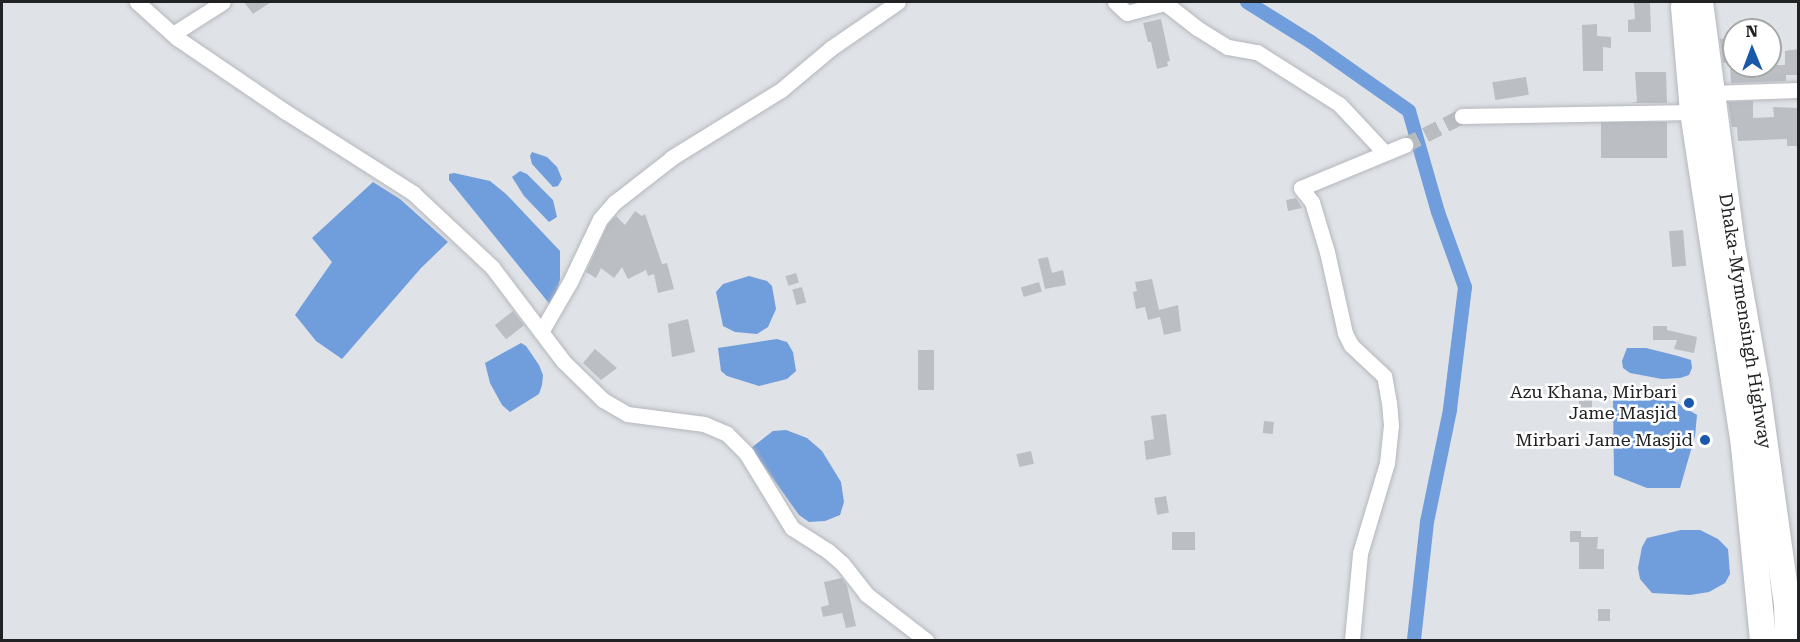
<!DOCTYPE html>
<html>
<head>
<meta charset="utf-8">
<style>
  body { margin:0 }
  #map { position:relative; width:1800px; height:642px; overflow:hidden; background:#dfe2e7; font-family:"Roboto Serif",serif }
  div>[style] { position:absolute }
  .water>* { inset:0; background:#709ddb }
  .canal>* { height:14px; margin:-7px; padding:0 7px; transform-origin:7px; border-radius:7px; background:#709ddb }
  .building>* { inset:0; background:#bbbec3; transform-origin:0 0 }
  .minor-tunnel>* { height:15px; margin-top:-7.5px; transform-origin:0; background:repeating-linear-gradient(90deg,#b9bcc0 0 15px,transparent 0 23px) }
  .roads { filter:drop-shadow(0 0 2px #b4b7bc) drop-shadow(0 0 2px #b4b7bc) }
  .minor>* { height:15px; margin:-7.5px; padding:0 7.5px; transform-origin:7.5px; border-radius:7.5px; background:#fff }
  .trunk>* { height:26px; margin:-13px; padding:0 13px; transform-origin:13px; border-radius:13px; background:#fff }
  .dots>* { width:16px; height:16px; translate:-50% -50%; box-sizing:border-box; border:3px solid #fff; border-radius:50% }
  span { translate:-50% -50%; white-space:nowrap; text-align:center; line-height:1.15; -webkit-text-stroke:5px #fff; paint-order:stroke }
  .street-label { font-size:18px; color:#212224 }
  .poi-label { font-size:18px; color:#212224 }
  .right { translate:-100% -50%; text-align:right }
  .frame { position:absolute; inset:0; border:3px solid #212224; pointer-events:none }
  .north { position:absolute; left:1722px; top:18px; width:60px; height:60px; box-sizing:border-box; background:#fff; border:2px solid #a6a7a7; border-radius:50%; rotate:359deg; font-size:16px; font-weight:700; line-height:24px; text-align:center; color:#212224 }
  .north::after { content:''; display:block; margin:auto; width:21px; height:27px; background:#1a58a9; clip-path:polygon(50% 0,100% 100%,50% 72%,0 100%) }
</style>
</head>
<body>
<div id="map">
  <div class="water">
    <i style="clip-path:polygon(532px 152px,547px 157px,557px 167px,562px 179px,558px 186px,553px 187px,532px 164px,530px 156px)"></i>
    <i style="clip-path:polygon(520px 171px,527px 174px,553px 200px,557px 217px,549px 222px,524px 196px,512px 177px)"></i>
    <i style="clip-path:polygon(454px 173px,490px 181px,506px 194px,560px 251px,560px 280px,552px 307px,449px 180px,449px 174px)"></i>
    <i style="clip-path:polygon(373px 182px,400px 199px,448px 242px,421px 268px,342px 359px,316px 341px,295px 315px,332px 262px,312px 238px)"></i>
    <i style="clip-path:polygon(749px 276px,767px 281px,772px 286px,776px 309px,768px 327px,757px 334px,735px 332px,723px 326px,716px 292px,723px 284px)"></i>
    <i style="clip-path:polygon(777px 339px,787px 342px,793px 352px,796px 371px,787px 379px,759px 386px,727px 376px,721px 371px,718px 348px)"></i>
    <i style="clip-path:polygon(521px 343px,526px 346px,539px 365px,543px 375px,542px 385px,539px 394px,510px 412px,502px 405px,490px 383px,485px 363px)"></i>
    <i style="clip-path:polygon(1627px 348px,1646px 348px,1678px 356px,1691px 360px,1692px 368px,1689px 375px,1680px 378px,1662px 379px,1630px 373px,1623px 368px,1622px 361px)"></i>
    <i style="clip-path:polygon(1628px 387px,1657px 391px,1697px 415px,1695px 436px,1680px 488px,1647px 488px,1614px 475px,1613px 399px)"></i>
    <i style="clip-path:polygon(786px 430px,807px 438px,822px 451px,841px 482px,844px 502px,840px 515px,825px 521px,809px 522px,799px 515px,751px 448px,773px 431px)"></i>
    <i style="clip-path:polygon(1681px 530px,1700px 530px,1718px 539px,1728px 549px,1730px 574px,1725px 583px,1709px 592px,1690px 595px,1652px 593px,1640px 579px,1638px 568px,1642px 547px,1647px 538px)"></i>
  </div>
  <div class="canal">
    <i style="left:1247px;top:2px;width:75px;rotate:32deg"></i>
    <i style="left:1311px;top:42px;width:120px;rotate:35.1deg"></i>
    <i style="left:1409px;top:111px;width:105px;rotate:74deg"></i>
    <i style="left:1438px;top:212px;width:80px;rotate:70.2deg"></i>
    <i style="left:1465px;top:287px;width:124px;rotate:97deg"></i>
    <i style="left:1450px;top:410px;width:114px;rotate:101.6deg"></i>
    <i style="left:1427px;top:522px;width:119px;rotate:96.3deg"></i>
  </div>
  <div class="building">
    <i style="clip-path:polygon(244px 2px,271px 2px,253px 14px)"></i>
    <i style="clip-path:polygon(1634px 2px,1650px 2px,1651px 32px,1628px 32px,1628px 20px,1635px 19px)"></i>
    <i style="clip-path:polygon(1161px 19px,1170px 61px,1167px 62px,1168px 66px,1157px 69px,1151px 42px,1148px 42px,1143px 23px)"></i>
    <i style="clip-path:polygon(1597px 24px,1597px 36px,1611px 37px,1611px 48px,1603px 47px,1603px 71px,1583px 71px,1582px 25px)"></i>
    <i style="clip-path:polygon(1734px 38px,1734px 62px,1723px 63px,1720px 39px)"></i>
    <i style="clip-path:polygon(1798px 49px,1798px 75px,1786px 75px,1786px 81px,1731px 83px,1730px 66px,1785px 65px,1785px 51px)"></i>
    <i style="clip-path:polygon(1635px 72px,1666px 72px,1667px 103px,1630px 103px,1637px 102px)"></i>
    <i style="left:1526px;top:77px;width:18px;height:34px;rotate:81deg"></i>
    <i style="clip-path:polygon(1753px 101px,1753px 118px,1774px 117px,1773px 107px,1798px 108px,1798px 146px,1787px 146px,1787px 139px,1738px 141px,1737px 127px,1732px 127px,1728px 102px)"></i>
    <i style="left:1667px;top:122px;width:36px;height:66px;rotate:90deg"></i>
    <i style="clip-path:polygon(1296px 198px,1302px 208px,1288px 211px,1286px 200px)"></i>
    <i style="clip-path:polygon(635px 211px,642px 216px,645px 214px,662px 264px,667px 263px,674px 289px,658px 293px,654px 274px,648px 276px,646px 270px,628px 279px,622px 267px,614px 278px,601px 268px,596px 278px,586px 272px,608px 224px,616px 216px,625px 225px)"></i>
    <i style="left:1683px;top:230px;width:36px;height:14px;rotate:85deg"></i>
    <i style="clip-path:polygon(1048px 257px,1052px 273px,1063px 270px,1066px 285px,1045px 289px,1038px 259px)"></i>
    <i style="left:796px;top:273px;width:10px;height:11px;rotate:73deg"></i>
    <i style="clip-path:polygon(1152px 279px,1159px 310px,1178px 305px,1181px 331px,1164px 335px,1160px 317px,1148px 320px,1145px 307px,1136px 309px,1133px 292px,1137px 291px,1135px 282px)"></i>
    <i style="left:1039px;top:282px;width:10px;height:19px;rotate:73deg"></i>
    <i style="left:802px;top:287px;width:16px;height:10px;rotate:75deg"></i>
    <i style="left:513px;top:311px;width:18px;height:23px;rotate:52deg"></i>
    <i style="clip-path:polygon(688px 319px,695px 352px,672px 357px,668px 324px)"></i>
    <i style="clip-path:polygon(1653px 326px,1667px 326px,1667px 330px,1697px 337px,1694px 353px,1674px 349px,1677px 340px,1653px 340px)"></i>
    <i style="clip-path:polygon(595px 349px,617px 368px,601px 380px,583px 363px)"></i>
    <i style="left:934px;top:350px;width:40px;height:16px;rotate:90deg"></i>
    <i style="left:1579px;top:394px;width:13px;height:21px"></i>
    <i style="clip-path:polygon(1166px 414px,1171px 455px,1146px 460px,1144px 441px,1154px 439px,1151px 416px)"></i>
    <i style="left:1264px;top:421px;width:10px;height:12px;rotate:6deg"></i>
    <i style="left:1031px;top:451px;width:13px;height:15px;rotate:77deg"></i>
    <i style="left:1166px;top:496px;width:17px;height:12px;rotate:80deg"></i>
    <i style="clip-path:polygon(1570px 531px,1581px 531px,1581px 537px,1598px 537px,1597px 549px,1604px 549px,1604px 569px,1579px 569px,1579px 542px,1570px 542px)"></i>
    <i style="left:1172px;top:532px;width:23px;height:18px"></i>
    <i style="clip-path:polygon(842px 578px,847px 586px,856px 626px,846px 628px,842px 613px,823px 617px,821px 607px,829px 605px,824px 582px)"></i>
    <i style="left:1598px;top:609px;width:12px;height:12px"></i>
  </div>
  <div class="minor-tunnel">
    <i style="left:1405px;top:145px;width:64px;rotate:-27deg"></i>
  </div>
  <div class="roads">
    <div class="minor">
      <i style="left:137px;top:2px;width:54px;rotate:42deg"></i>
      <i style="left:177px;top:38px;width:132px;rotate:34.2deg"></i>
      <i style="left:286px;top:112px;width:151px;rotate:32.5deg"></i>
      <i style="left:413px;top:193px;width:108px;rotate:43.1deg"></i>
      <i style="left:492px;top:267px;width:118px;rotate:52.9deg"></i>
      <i style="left:563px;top:361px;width:56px;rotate:44.3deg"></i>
      <i style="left:603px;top:400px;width:28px;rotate:30deg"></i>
      <i style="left:627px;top:414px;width:78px;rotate:7.4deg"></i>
      <i style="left:704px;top:424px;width:25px;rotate:23deg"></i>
      <i style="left:727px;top:434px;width:27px;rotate:45deg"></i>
      <i style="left:746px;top:453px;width:88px;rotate:58.5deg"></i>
      <i style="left:792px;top:528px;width:43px;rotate:32.6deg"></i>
      <i style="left:828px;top:551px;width:18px;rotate:41deg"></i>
      <i style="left:842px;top:563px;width:39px;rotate:52deg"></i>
      <i style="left:866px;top:594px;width:76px;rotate:37.5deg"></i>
      <i style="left:1115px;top:2px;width:16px;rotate:43deg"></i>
      <i style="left:1127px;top:13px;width:39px;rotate:-15deg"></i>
      <i style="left:1165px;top:3px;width:41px;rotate:38deg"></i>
      <i style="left:1197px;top:28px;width:36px;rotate:32deg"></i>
      <i style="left:1228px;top:47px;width:29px;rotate:10deg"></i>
      <i style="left:1257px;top:52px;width:97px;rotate:32.4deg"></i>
      <i style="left:1339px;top:104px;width:67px;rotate:46.8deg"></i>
      <i style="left:173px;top:34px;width:59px;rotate:-32.6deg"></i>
      <i style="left:1710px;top:93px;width:88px;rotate:-2deg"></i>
      <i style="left:1462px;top:116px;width:231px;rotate:-1deg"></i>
      <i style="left:671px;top:158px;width:129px;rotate:-31.7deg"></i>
      <i style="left:781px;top:90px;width:65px;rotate:-40deg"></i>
      <i style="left:831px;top:48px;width:81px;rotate:-34.5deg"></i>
      <i style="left:541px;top:332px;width:58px;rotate:-59.9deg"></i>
      <i style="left:570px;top:282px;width:70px;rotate:-64.5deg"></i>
      <i style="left:600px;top:219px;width:23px;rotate:-49deg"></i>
      <i style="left:615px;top:202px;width:73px;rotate:-37.8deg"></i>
      <i style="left:1352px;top:640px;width:87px;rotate:-84.7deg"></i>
      <i style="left:1360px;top:553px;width:94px;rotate:-73.3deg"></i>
      <i style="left:1387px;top:463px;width:38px;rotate:-84deg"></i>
      <i style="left:1391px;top:425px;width:22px;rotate:-95deg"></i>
      <i style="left:1389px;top:403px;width:27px;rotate:-100deg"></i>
      <i style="left:1384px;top:376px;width:45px;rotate:-136.8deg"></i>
      <i style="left:1351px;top:345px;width:13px;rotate:-117deg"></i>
      <i style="left:1345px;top:333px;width:83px;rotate:-102.5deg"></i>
      <i style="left:1327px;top:252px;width:52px;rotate:-106.7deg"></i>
      <i style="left:1312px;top:202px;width:18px;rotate:-128deg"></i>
      <i style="left:1301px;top:188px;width:113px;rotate:-22.5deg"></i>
    </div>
    <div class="trunk">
      <i style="left:1700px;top:2px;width:245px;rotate:82.5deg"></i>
      <i style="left:1732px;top:245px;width:138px;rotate:80deg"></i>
      <i style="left:1756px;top:381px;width:226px;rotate:82.1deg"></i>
      <i style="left:1787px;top:605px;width:35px;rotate:88deg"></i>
      <i style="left:1684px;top:7px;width:105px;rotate:85.1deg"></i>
      <i style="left:1693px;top:112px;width:338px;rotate:81.3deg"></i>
      <i style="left:1744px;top:446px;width:195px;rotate:84.4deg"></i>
    </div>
  </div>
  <div class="dots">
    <i style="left:1689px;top:403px;background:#1a58a9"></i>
    <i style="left:1705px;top:440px;background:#1a58a9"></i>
  </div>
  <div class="street-label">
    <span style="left:1745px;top:321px;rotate:81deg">Dhaka-Mymensingh Highway</span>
  </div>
  <div class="poi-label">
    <span class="right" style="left:1677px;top:403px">Azu Khana, Mirbari<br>Jame Masjid</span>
    <span class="right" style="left:1693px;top:440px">Mirbari Jame Masjid</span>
  </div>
  <div class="frame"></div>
  <div class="north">N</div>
</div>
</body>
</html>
